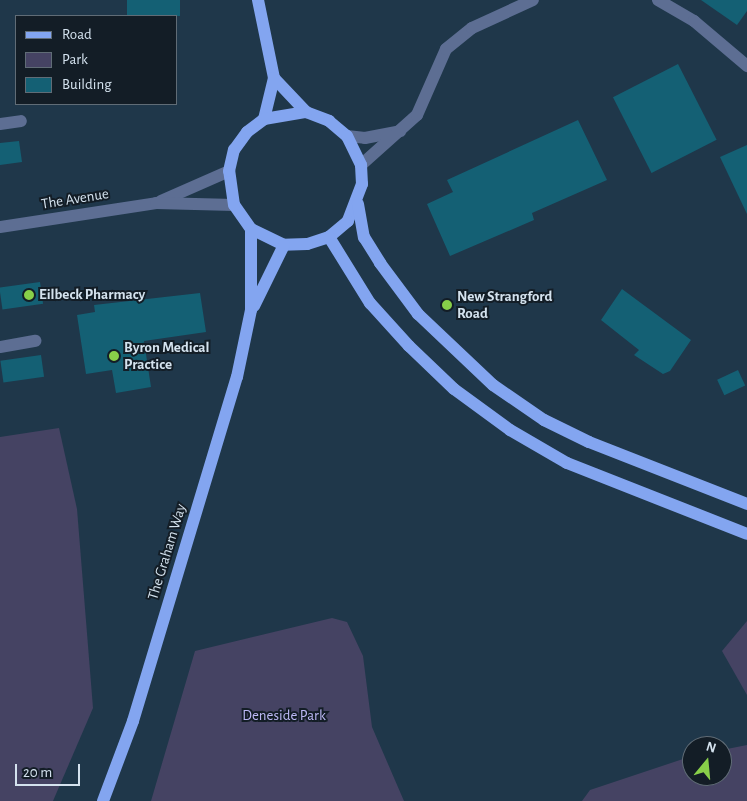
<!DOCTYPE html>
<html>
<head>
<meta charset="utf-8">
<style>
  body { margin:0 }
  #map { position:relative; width:747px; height:801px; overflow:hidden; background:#1f374a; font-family:"Alegreya Sans",sans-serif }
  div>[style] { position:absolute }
  .green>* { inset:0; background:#454363 }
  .building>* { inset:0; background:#146074; transform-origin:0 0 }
  .minor>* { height:12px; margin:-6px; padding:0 6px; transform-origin:6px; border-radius:6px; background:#5d6e93 }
  .major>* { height:12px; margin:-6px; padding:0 6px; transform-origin:6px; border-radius:6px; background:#83a5f0 }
  .dots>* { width:14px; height:14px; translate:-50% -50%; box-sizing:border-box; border:2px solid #131d26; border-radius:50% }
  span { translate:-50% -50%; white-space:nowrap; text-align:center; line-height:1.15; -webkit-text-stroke:4px #131d26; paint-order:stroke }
  .street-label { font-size:15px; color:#d4e2ee }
  .poi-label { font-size:15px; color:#d4e2ee; font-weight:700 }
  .left { translate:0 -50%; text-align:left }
  .park-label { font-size:15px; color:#bcb8f5 }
  .legend { position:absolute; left:15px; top:15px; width:162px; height:90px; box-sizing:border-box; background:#131d26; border:1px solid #606c76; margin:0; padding:6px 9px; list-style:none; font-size:15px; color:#d4e2ee }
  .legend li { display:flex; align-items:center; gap:10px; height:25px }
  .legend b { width:25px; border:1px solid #606c76 }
  .north { position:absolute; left:682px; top:736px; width:50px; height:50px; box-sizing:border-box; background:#131d26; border:1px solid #606c76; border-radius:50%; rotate:17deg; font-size:14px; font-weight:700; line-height:20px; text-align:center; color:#d4e2ee }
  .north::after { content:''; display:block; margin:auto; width:18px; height:22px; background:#88cf49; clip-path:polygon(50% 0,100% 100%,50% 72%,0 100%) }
  .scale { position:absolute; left:15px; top:764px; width:65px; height:22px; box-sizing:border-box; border:2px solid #d4e2ee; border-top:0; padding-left:6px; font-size:15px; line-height:18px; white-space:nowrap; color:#d4e2ee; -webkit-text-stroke:4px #131d26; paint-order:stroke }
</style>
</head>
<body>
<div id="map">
  <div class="green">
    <i style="clip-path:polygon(59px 428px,77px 509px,93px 708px,53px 801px,0 801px,0 437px)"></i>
    <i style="clip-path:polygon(332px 618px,347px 622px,363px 656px,372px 727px,404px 801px,151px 801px,195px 651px)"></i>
    <i style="clip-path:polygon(747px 621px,747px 695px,722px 651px)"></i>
    <i style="clip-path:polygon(747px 745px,747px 801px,582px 801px,590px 790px,692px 756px,692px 776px,722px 776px,722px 750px)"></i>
  </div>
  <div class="building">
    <i style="left:127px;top:0;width:53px;height:16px"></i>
    <i style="clip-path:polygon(701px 0,747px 0,747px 11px,737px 25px)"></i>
    <i style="left:678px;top:64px;width:85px;height:73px;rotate:63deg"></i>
    <i style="clip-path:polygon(578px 120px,607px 180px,532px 213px,534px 220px,450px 256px,427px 204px,453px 192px,447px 180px)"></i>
    <i style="clip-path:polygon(19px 141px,22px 162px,0 165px,0 143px)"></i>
    <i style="clip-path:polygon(747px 145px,747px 214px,720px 157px)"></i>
    <i style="left:40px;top:282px;width:22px;height:41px;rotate:82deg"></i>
    <i style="clip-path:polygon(622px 289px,691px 340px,670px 371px,663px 374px,634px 355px,639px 350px,601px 320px)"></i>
    <i style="clip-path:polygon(200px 293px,206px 332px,144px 341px,151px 387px,116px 393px,112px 370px,86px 374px,77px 315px,95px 312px,94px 305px)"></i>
    <i style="left:41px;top:355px;width:22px;height:41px;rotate:82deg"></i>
    <i style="left:738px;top:370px;width:17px;height:23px;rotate:65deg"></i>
  </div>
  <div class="minor">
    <i style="left:658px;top:0;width:42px;rotate:30.3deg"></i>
    <i style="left:694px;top:21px;width:70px;rotate:40.3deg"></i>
    <i style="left:0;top:124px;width:21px;rotate:-8deg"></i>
    <i style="left:347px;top:136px;width:18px;rotate:6deg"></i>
    <i style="left:365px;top:138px;width:36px;rotate:-11deg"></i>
    <i style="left:361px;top:165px;width:75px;rotate:-41.8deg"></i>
    <i style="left:417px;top:115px;width:72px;rotate:-66.3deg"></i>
    <i style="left:446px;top:49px;width:33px;rotate:-39deg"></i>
    <i style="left:472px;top:28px;width:67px;rotate:-24.7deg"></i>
    <i style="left:161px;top:201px;width:74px;rotate:-23.8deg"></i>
    <i style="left:0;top:227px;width:158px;rotate:-8.7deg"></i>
    <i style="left:156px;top:203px;width:78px;rotate:1.5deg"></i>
    <i style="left:0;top:347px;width:36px;rotate:-10deg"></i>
  </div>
  <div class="major">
    <i style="left:258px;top:0;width:80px;rotate:78.4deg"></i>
    <i style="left:274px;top:78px;width:42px;rotate:103.7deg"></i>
    <i style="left:274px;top:78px;width:47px;rotate:46.7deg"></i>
    <i style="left:306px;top:112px;width:25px;rotate:21deg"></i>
    <i style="left:329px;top:121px;width:23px;rotate:40deg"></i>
    <i style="left:347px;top:136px;width:32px;rotate:64deg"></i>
    <i style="left:361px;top:165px;width:19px;rotate:87deg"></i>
    <i style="left:362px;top:184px;width:40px;rotate:111deg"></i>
    <i style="left:348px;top:221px;width:25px;rotate:140deg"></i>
    <i style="left:329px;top:237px;width:23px;rotate:162deg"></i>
    <i style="left:307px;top:244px;width:23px;rotate:178deg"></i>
    <i style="left:284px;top:245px;width:37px;rotate:-154deg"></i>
    <i style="left:251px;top:229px;width:29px;rotate:-125deg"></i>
    <i style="left:234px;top:205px;width:34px;rotate:-98deg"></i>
    <i style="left:229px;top:171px;width:22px;rotate:-77deg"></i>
    <i style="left:234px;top:150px;width:22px;rotate:-54deg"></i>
    <i style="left:247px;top:132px;width:21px;rotate:-37deg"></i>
    <i style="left:264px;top:119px;width:43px;rotate:-9.5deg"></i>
    <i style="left:358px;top:204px;width:34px;rotate:80deg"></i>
    <i style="left:364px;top:237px;width:31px;rotate:58deg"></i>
    <i style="left:380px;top:263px;width:64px;rotate:53.3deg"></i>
    <i style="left:418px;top:314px;width:103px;rotate:43.4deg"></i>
    <i style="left:493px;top:385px;width:62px;rotate:34.5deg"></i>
    <i style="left:544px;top:420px;width:50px;rotate:26.1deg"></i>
    <i style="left:589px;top:442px;width:170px;rotate:21.4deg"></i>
    <i style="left:329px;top:237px;width:78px;rotate:58.2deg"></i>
    <i style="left:370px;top:303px;width:58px;rotate:47.8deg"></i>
    <i style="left:409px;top:346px;width:62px;rotate:43.7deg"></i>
    <i style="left:454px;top:389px;width:69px;rotate:36.2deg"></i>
    <i style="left:510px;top:430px;width:66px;rotate:30.1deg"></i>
    <i style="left:567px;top:463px;width:193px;rotate:21.5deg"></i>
    <i style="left:254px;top:306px;width:68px;rotate:-63.8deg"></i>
    <i style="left:103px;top:801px;width:85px;rotate:-69.4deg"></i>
    <i style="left:133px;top:721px;width:359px;rotate:-73.2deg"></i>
    <i style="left:237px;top:377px;width:68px;rotate:-78.2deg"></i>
    <i style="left:251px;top:310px;width:81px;rotate:-90deg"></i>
  </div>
  <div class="dots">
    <i style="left:29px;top:295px;background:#88cf49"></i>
    <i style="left:447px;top:305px;background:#88cf49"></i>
    <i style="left:114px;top:356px;background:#88cf49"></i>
  </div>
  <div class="street-label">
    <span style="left:75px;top:199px;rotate:-9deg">The Avenue</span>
    <span style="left:167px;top:552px;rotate:-73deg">The Graham Way</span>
  </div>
  <div class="poi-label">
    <span class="left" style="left:39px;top:295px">Eilbeck Pharmacy</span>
    <span class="left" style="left:457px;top:305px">New Strangford<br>Road</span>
    <span class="left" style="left:124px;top:356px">Byron Medical<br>Practice</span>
  </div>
  <div class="park-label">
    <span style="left:284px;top:716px">Deneside Park</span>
  </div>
  <ul class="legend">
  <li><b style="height:6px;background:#83a5f0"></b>Road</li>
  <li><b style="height:14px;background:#454363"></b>Park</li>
  <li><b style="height:14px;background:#146074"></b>Building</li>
  </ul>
  <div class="north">N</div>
  <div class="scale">20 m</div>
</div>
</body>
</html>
